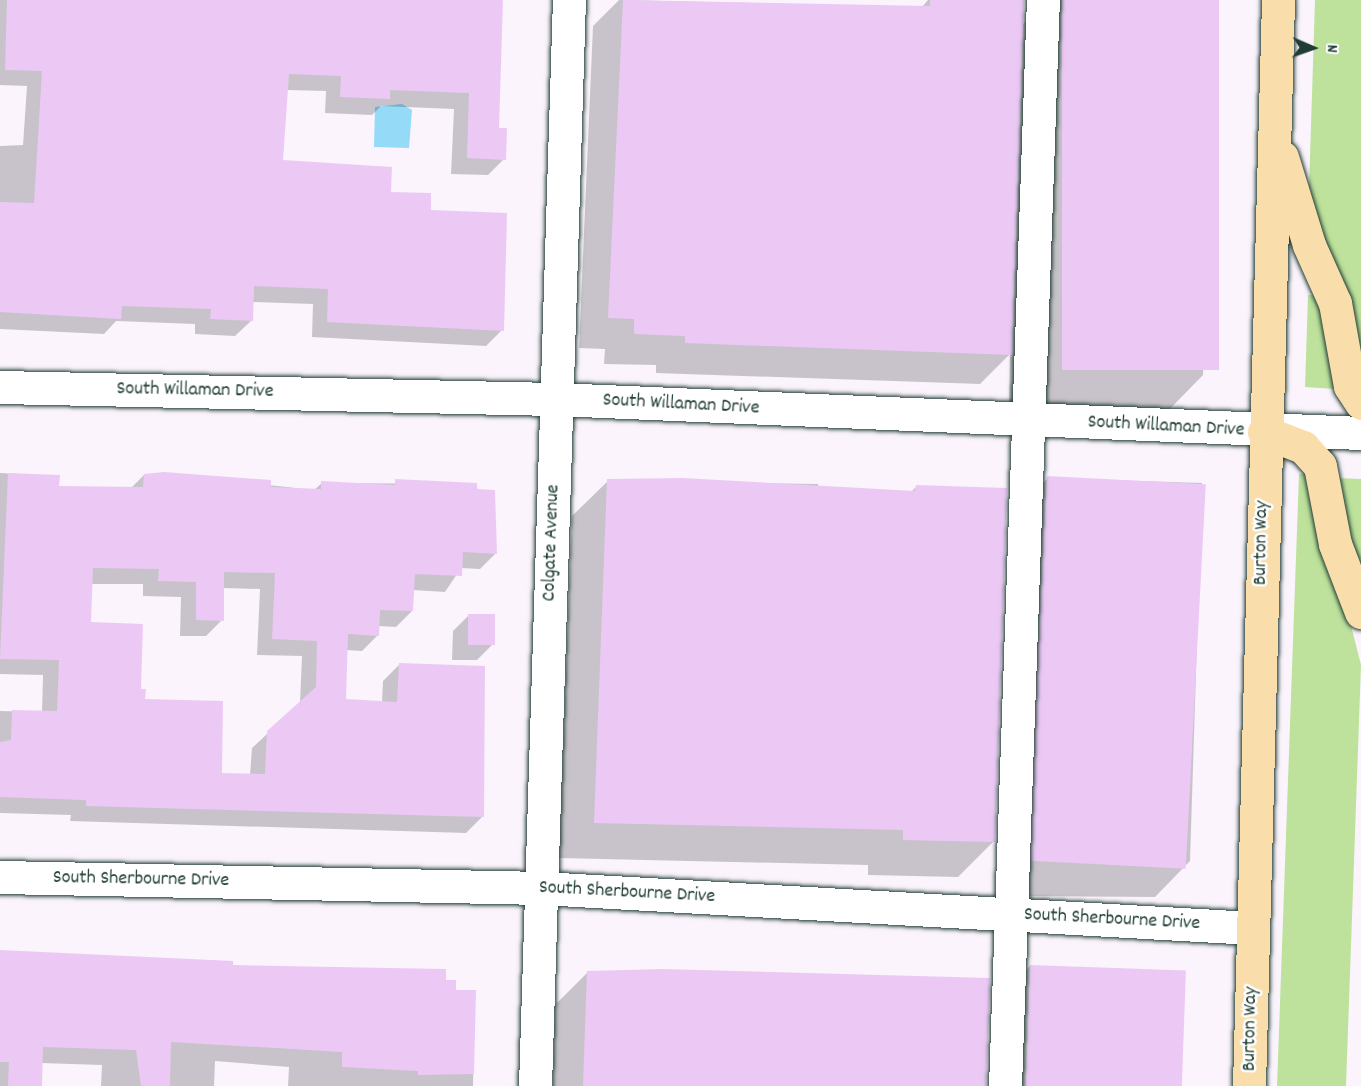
<!DOCTYPE html>
<html>
<head>
<meta charset="utf-8">
<style>
  body { margin:0 }
  #map { position:relative; width:1361px; height:1086px; overflow:hidden; background:#fbf4fd; font-family:Dekko,sans-serif }
  div>[style] { position:absolute }
  .green>* { inset:0; background:#bee29c }
  .water>* { inset:0; background:#95dbf7 }
  .shadow>* { inset:0; background:#0003 }
  .building>* { inset:0; background:#ecc9f5; transform-origin:0 0 }
  .roads { filter:drop-shadow(0 0 2px #1f3d34) drop-shadow(0 0 2px #1f3d34) }
  .minor>* { height:33px; margin:-16.5px; padding:0 16.5px; transform-origin:16.5px; border-radius:16.5px; background:#fff }
  .major>* { height:33px; margin:-16.5px; padding:0 16.5px; transform-origin:16.5px; border-radius:16.5px; background:#f9deab }
  span { translate:-50% -50%; white-space:nowrap; text-align:center; line-height:1.15; -webkit-text-stroke:5px #fff; paint-order:stroke }
  .street-label { font-size:20px; color:#1f3d34 }
  .north { position:absolute; left:1283px; top:18px; width:60px; height:60px; -webkit-text-stroke:4px #fff; paint-order:stroke; rotate:92deg; font-size:16px; font-weight:700; line-height:24px; text-align:center; color:#1f3d34 }
  .north::after { content:''; display:block; margin:auto; width:21px; height:27px; background:#1f3d34; clip-path:polygon(50% 0,100% 100%,50% 72%,0 100%) }
</style>
</head>
<body>
<div id="map">
  <div class="green">
    <i style="clip-path:polygon(1315px 0,1361px 0,1361px 390px,1309px 188px)"></i>
    <i style="clip-path:polygon(1308px 295px,1319px 296px,1335px 389px,1305px 387px)"></i>
    <i style="clip-path:polygon(1299px 474px,1313px 475px,1361px 665px,1346px 1086px,1277px 1086px)"></i>
    <i style="clip-path:polygon(1336px 478px,1361px 479px,1361px 570px,1355px 570px)"></i>
  </div>
  <div class="water">
    <i style="clip-path:polygon(402px 104px,412px 110px,409px 148px,374px 147px,375px 107px)"></i>
  </div>
  <div class="shadow">
    <i style="clip-path:polygon(0 0,501px 0,497px 129px,504px 159px,488px 175px,451px 174px,454px 109px,381px 106px,372px 115px,325px 113px,326px 91px,287px 90px,282px 161px,389px 193px,429px 211px,502px 330px,486px 346px,312px 337px,313px 304px,252px 302px,252px 320px,235px 336px,195px 334px,195px 324px,116px 321px,104px 334px,0 329px,0 146px,23px 145px,27px 86px,0 85px)"></i>
    <i style="clip-path:polygon(619px 0,922px 7px,928px 0,1007px 0,1022px 25px,1047px 0,1217px 0,1203px 375px,1162px 417px,1009px 411px,1010px 354px,980px 384px,656px 373px,656px 365px,604px 364px,605px 349px,579px 348px,593px 26px)"></i>
    <i style="clip-path:polygon(evenodd,0 473px,58px 476px,58px 487px,131px 488px,144px 475px,164px 474px,314px 490px,322px 483px,476px 484px,496px 553px,480px 569px,461px 568px,445px 592px,413px 590px,412px 611px,396px 627px,378px 626px,378px 635px,362px 651px,346px 650px,344px 700px,382px 703px,383px 681px,399px 665px,482px 817px,466px 833px,70px 821px,71px 815px,0 813px,0 711px,42px 712px,43px 675px,0 674px,0 473px,91px 584px,143px 584px,143px 596px,181px 597px,180px 636px,206px 636px,222px 620px,223px 588px,260px 589px,257px 655px,302px 656px,300px 703px,252px 748px,250px 775px,220px 774px,144px 700px,90px 624px,91px 584px)"></i>
    <i style="clip-path:polygon(1048px 478px,1202px 483px,1190px 861px,1155px 897px,1001px 896px,1012px 513px)"></i>
    <i style="clip-path:polygon(608px 481px,818px 484px,818px 489px,910px 493px,916px 487px,993px 842px,958px 877px,868px 875px,868px 865px,559px 858px,572px 516px)"></i>
    <i style="clip-path:polygon(469px 615px,493px 644px,477px 660px,452px 660px,453px 631px)"></i>
    <i style="clip-path:polygon(0 951px,444px 981px,454px 992px,475px 992px,473px 1086px,288px 1086px,289px 1067px,215px 1061px,214px 1086px,101px 1086px,102px 1065px,41px 1063px,41px 1086px,0 1086px)"></i>
    <i style="clip-path:polygon(1030px 966px,1181px 1086px,992px 1086px,998px 999px)"></i>
    <i style="clip-path:polygon(588px 972px,983px 1086px,553px 1086px,555px 1005px)"></i>
  </div>
  <div class="building">
    <i style="clip-path:polygon(7px 0,503px 0,499px 128px,507px 128px,506px 160px,467px 158px,469px 93px,390px 90px,390px 99px,340px 97px,341px 76px,289px 74px,283px 160px,392px 167px,391px 192px,431px 193px,431px 210px,507px 213px,504px 331px,327px 322px,328px 289px,254px 286px,253px 321px,210px 319px,211px 309px,122px 306px,121px 319px,0 312px,0 202px,34px 203px,42px 71px,5px 70px)"></i>
    <i style="clip-path:polygon(623px 0,930px 6px,930px 0,1024px 0,1012px 355px,685px 343px,685px 336px,634px 334px,634px 319px,608px 318px)"></i>
    <i style="left:1062px;top:0;width:157px;height:370px"></i>
    <i style="clip-path:polygon(evenodd,164px 472px,271px 480px,271px 487px,321px 489px,321px 481px,395px 485px,395px 479px,477px 483px,477px 489px,495px 490px,497px 554px,463px 552px,462px 576px,415px 574px,413px 611px,380px 610px,379px 636px,348px 634px,346px 699px,397px 702px,399px 663px,485px 666px,484px 817px,86px 806px,86px 800px,0 797px,0 742px,11px 740px,12px 710px,57px 711px,59px 660px,0 659px,8px 473px,60px 475px,59px 486px,143px 487px,144px 474px,164px 472px,93px 568px,159px 569px,158px 581px,196px 582px,196px 620px,224px 621px,224px 572px,275px 573px,272px 639px,317px 641px,316px 687px,267px 731px,265px 774px,222px 773px,223px 701px,145px 699px,146px 689px,141px 689px,143px 624px,91px 622px,93px 568px)"></i>
    <i style="left:1047px;top:476px;width:159px;height:385px;rotate:3deg"></i>
    <i style="clip-path:polygon(683px 478px,915px 491px,916px 485px,1007px 488px,995px 842px,903px 840px,903px 830px,594px 823px,607px 479px)"></i>
    <i style="left:468px;top:614px;width:27px;height:31px"></i>
    <i style="clip-path:polygon(0 950px,233px 961px,233px 965px,446px 969px,446px 980px,456px 980px,456px 990px,476px 990px,474px 1074px,418px 1075px,418px 1071px,342px 1067px,342px 1052px,171px 1042px,170px 1086px,141px 1086px,136px 1050px,43px 1047px,42px 1086px,8px 1086px,9px 1062px,0 1062px)"></i>
    <i style="left:1030px;top:965px;width:156px;height:121px;rotate:2deg"></i>
    <i style="clip-path:polygon(663px 969px,990px 978px,986px 1086px,583px 1086px,587px 971px)"></i>
  </div>
  <div class="roads">
    <div class="minor">
      <i style="left:0;top:387px;width:556px;rotate:1.24deg"></i>
      <i style="left:556px;top:399px;width:806px;rotate:2.42deg"></i>
      <i style="left:0;top:877px;width:541px;rotate:1.16deg"></i>
      <i style="left:541px;top:888px;width:713px;rotate:3.22deg"></i>
      <i style="left:535px;top:1086px;width:1087px;rotate:-88.21deg"></i>
      <i style="left:1005px;top:1086px;width:1087px;rotate:-88deg"></i>
    </div>
    <div class="major">
      <i style="left:1282px;top:157px;width:92px;rotate:72.9deg"></i>
      <i style="left:1309px;top:245px;width:64px;rotate:65.9deg"></i>
      <i style="left:1335px;top:303px;width:84px;rotate:79.8deg"></i>
      <i style="left:1350px;top:386px;width:20px;rotate:57deg"></i>
      <i style="left:1264px;top:432px;width:42px;rotate:21deg"></i>
      <i style="left:1303px;top:447px;width:25px;rotate:48deg"></i>
      <i style="left:1320px;top:466px;width:79px;rotate:79.1deg"></i>
      <i style="left:1335px;top:544px;width:73px;rotate:69.1deg"></i>
      <i style="left:1249px;top:1086px;width:1086px;rotate:-88.47deg"></i>
    </div>
  </div>
  <div class="street-label">
    <span style="left:195px;top:391px;rotate:1deg">South Willaman Drive</span>
    <span style="left:681px;top:405px;rotate:3deg">South Willaman Drive</span>
    <span style="left:1166px;top:427px;rotate:3deg">South Willaman Drive</span>
    <span style="left:552px;top:543px;rotate:-88deg">Colgate Avenue</span>
    <span style="left:1262px;top:543px;rotate:-89deg">Burton Way</span>
    <span style="left:141px;top:880px;rotate:1deg">South Sherbourne Drive</span>
    <span style="left:627px;top:893px;rotate:3deg">South Sherbourne Drive</span>
    <span style="left:1112px;top:920px;rotate:3deg">South Sherbourne Drive</span>
    <span style="left:1251px;top:1029px;rotate:-89deg">Burton Way</span>
  </div>
  <div class="north">N</div>
</div>
</body>
</html>
